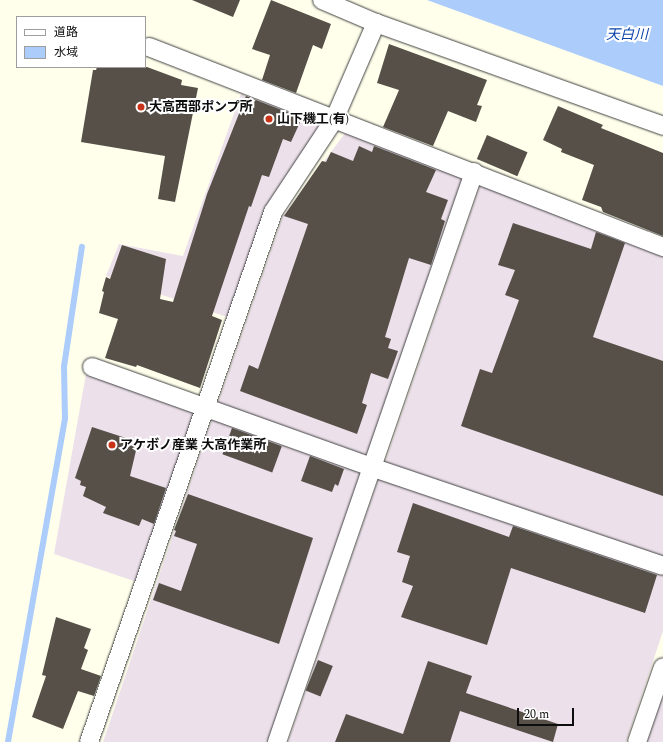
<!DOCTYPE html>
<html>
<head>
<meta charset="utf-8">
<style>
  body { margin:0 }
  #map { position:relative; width:663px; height:742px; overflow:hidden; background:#ffffec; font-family:Spectral,"Noto Sans JP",serif }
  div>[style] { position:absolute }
  .industrial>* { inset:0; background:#ece0eb }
  .water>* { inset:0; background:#accdfb }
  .stream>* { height:5.5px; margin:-2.75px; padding:0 2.75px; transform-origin:2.75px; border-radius:2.75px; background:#accdfb }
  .building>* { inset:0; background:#565048; transform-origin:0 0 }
  .roads { filter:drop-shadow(0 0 1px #404040) drop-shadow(0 0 1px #404040) }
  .minor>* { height:18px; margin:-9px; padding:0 9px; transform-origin:9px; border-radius:9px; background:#fff }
  .dots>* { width:11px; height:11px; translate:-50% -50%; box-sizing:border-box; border:2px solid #fff; border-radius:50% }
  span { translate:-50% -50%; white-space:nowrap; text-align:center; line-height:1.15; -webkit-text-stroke:4px #fff; paint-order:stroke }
  .poi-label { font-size:13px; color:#0d0d0d; font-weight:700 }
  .left { translate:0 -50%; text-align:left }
  .water-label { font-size:14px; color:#0b44a9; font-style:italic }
  .legend { position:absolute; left:16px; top:16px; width:130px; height:52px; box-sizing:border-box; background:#fff; border:1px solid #9e9e9e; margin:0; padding:5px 7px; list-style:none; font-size:12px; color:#0d0d0d }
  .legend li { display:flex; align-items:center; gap:8px; height:20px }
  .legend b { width:20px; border:1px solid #9e9e9e }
  .scale { position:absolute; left:517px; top:708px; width:57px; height:18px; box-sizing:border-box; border:2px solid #0d0d0d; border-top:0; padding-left:5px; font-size:12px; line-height:14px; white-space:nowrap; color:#0d0d0d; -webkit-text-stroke:3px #fff; paint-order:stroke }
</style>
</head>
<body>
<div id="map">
  <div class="industrial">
    <i style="clip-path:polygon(241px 94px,326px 125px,269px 210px,233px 319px,106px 276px,119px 244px,183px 256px)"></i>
    <i style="clip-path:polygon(346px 132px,464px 176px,367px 456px,218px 403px,283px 216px)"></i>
    <i style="clip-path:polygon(481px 183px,663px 254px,663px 557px,385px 463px)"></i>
    <i style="clip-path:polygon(86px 374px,197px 412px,137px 582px,54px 554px)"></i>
    <i style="clip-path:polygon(212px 419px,364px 471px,270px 742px,103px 742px)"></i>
    <i style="clip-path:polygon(379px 477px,663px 573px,663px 631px,626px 742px,288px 742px)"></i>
    <i style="clip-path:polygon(663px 696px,663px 742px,647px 742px)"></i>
  </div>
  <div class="water">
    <i style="clip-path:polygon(427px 0,663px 0,663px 86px)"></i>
  </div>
  <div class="stream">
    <i style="left:8px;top:742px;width:328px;rotate:-80deg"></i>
    <i style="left:65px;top:419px;width:52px;rotate:-91.1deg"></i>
    <i style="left:64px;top:367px;width:121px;rotate:-81.5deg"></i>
  </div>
  <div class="building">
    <i style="clip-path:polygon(192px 0,240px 0,233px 17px)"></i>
    <i style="clip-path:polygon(271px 0,331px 24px,322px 49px,313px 45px,296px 93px,262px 80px,270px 55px,252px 49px)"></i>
    <i style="clip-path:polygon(389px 44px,487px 80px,477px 105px,482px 106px,476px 122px,448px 111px,433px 146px,383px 127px,399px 90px,377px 83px)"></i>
    <i style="clip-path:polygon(97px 67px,147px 67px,182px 80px,181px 85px,198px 88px,175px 202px,158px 199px,165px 156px,81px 142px,93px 70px,96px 70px)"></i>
    <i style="clip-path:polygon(246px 96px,302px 118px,291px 142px,283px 139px,269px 177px,262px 175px,251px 207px,249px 206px,212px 316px,222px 320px,200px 388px,137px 365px,136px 367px,105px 358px,118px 319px,99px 313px,104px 292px,102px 291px,106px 277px,110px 279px,122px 245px,166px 259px,160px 299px,173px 302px,207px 194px)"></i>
    <i style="clip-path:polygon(558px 106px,603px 125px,601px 128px,663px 153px,663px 236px,603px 212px,601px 207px,582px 200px,594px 165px,561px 152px,562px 149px,543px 140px)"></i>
    <i style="left:487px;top:135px;width:44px;height:26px;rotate:23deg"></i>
    <i style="clip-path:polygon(359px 146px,372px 152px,374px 146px,436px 170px,426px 192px,448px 200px,441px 219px,445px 221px,431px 265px,409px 258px,385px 337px,391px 339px,388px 348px,398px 351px,388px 379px,371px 373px,362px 403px,367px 405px,357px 434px,240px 391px,249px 365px,258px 369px,308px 224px,284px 216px,322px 161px,326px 162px,331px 152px,353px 161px)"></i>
    <i style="clip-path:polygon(513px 223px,591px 249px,596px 232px,625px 243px,593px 337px,663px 361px,663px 496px,461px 426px,480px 369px,492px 373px,519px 300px,505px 295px,515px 270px,498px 265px)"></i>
    <i style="clip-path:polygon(92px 427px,138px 442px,130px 476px,166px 488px,154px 524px,142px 519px,139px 526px,103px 513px,106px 507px,83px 496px,86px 487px,80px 485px,81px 481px,75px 478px)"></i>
    <i style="left:232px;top:428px;width:53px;height:28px;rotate:20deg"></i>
    <i style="clip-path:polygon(310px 456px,344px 469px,338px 486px,335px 484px,332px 492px,301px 481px)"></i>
    <i style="clip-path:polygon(188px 494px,313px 538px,279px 644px,153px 600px,159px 583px,181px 591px,197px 544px,174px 536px,176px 531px,174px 530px)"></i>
    <i style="clip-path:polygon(413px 503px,509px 537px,513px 526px,657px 575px,645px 613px,511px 568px,487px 645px,401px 617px,413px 586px,402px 582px,410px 556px,397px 552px)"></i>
    <i style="clip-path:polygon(56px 617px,91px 629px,84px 648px,88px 650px,81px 669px,101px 676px,94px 696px,78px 691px,63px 729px,32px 717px,46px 676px,42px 675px)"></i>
    <i style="left:318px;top:660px;width:16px;height:33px;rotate:22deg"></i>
    <i style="clip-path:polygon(428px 661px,472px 676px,466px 693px,558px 724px,553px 742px,460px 711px,450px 742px,335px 742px,346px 714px,403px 734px)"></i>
  </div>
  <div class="roads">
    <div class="minor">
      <i style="left:322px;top:0;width:59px;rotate:23.1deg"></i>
      <i style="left:376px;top:23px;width:305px;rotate:19.7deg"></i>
      <i style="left:149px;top:47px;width:552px;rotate:21.26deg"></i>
      <i style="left:92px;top:367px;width:296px;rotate:19.7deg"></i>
      <i style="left:371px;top:467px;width:308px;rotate:18.7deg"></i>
      <i style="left:89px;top:742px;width:561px;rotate:-70.85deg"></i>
      <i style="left:273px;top:212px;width:110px;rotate:-56.5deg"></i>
      <i style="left:334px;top:120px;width:106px;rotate:-66.6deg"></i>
      <i style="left:277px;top:742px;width:603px;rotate:-70.93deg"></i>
      <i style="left:637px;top:742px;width:79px;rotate:-70.9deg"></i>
    </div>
  </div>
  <div class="dots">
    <i style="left:141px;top:107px;background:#c93419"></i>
    <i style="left:269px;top:119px;background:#c93419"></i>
    <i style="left:112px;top:445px;background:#c93419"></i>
  </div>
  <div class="poi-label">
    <span class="left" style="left:149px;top:107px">大高西部ポンプ所</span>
    <span class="left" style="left:277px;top:119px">山下機工(有)</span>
    <span class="left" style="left:120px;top:445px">アケボノ産業 大高作業所</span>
  </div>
  <div class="water-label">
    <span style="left:627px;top:35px">天白川</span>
  </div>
  <ul class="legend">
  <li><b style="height:5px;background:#fff"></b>道路</li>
  <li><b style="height:11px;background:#accdfb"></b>水域</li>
  </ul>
  <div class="scale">20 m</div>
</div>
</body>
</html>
